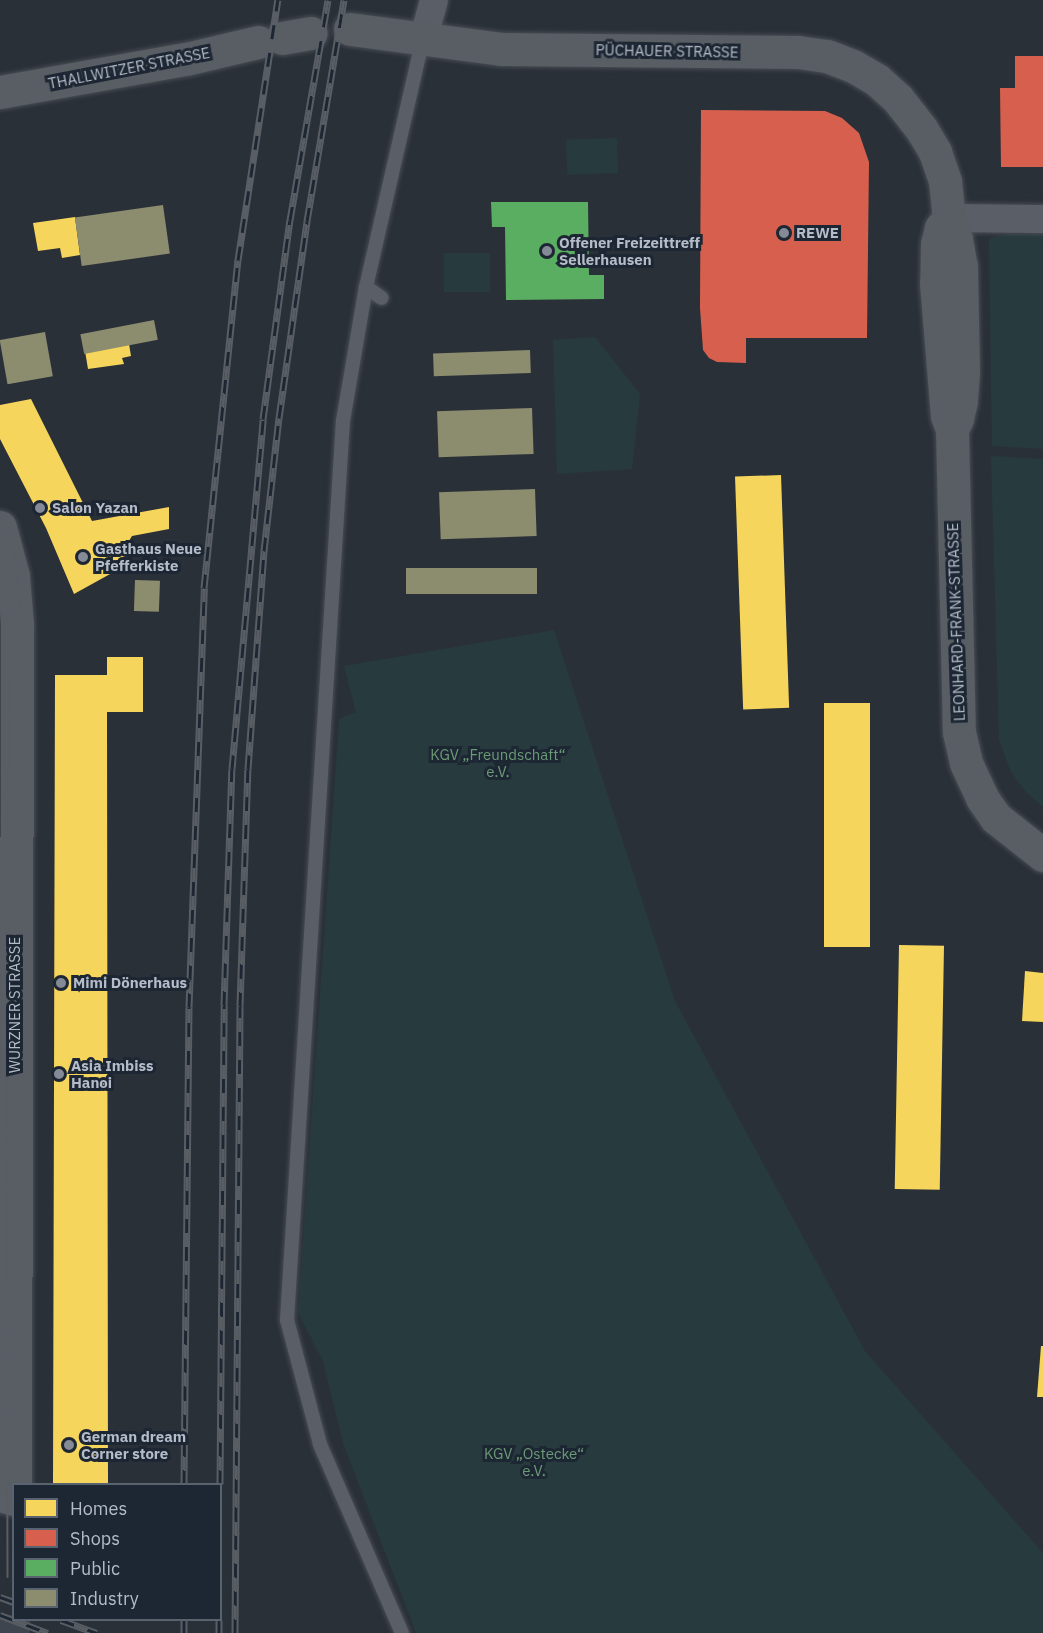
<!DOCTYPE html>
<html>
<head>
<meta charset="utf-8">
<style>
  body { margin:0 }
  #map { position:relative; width:1043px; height:1633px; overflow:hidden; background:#2a3038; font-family:"IBM Plex Sans",sans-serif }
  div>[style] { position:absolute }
  .green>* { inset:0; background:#273a3e; transform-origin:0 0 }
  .homes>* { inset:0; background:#f6d55c; transform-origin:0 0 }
  .shops>* { inset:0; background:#d6604d }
  .public>* { inset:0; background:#5aae61 }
  .industry>* { inset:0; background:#8c8c6e; transform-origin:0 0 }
  .secondary-tunnel>* { height:33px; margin-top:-16.5px; transform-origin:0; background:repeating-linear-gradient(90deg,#3f454e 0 33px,transparent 0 49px) }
  .roads { filter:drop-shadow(0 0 2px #484c53) drop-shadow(0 0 2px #484c53) }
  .lane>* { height:14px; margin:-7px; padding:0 7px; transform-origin:7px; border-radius:7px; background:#5a5e66 }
  .street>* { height:28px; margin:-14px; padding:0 14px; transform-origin:14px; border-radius:14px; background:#5a5e66 }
  .secondary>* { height:33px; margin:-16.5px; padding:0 16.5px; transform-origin:16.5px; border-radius:16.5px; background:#595d64 }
  .tram>* { height:1.5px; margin:-0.75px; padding:0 0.75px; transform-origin:0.75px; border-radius:0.75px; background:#595d64 }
  .rail>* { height:7px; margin-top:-3.5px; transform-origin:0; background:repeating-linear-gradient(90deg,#1d2633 0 14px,#595d64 0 28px); box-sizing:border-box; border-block:2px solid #595d64 }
  .dots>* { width:16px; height:16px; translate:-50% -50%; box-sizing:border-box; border:3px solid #1d2633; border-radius:50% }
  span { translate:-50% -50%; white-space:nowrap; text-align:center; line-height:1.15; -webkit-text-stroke:6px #1d2633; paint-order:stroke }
  .street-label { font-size:15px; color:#b4bcc9 }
  .poi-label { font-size:15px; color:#b4bcc9; font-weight:700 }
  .left { translate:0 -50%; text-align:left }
  .park-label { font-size:15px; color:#6b9a76 }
  .legend { position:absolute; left:12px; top:1483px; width:210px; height:138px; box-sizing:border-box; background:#1d2633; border:2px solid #59626f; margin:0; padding:8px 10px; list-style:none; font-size:18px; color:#b4bcc9 }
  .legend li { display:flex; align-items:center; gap:12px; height:30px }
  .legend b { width:30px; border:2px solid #59626f }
</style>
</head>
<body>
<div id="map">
  <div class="green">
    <i style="left:617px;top:138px;width:35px;height:51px;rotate:88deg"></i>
    <i style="clip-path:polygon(1007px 234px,1043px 234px,1043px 449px,992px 446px,989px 238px)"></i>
    <i style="left:444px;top:253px;width:46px;height:39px"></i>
    <i style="clip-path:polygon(595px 337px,640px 394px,632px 469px,557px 474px,553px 340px)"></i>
    <i style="clip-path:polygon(991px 456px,1043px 459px,1043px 807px,1025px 791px,1011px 772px,999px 740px)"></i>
    <i style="clip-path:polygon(554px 630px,675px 1001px,865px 1351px,1043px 1553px,1043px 1633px,416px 1633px,343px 1443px,323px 1361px,298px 1313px,339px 719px,356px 712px,344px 666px)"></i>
  </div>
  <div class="homes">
    <i style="clip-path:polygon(75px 217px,80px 255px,62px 258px,60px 248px,38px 251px,33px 223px)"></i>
    <i style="clip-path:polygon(129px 344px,131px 356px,122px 358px,124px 364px,88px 369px,85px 351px)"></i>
    <i style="clip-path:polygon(31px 399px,92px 521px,169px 507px,169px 529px,132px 536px,124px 549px,130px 563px,74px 594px,46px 528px,0 439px,0 405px)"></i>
    <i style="left:781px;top:475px;width:233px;height:46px;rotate:88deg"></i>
    <i style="clip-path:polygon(107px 657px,143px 657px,143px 712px,107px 712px,108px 1484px,53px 1484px,55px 675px,107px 675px)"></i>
    <i style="left:824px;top:703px;width:46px;height:244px"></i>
    <i style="left:899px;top:945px;width:45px;height:244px;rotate:1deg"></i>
    <i style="clip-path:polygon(1025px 971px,1043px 973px,1043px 1022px,1022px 1021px)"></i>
    <i style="clip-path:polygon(1041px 1346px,1043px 1346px,1043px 1397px,1037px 1397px)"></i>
  </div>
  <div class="shops">
    <i style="clip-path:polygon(1015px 56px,1043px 56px,1043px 167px,1001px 167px,1000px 88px,1015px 88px)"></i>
    <i style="clip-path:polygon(701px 110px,825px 111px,842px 118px,859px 133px,869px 162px,867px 338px,746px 338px,746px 363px,717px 362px,709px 358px,703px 350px,700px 308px)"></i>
  </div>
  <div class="public">
    <i style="clip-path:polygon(491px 202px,588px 202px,589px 275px,604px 275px,604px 299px,506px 300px,505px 227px,492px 227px)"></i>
  </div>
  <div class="industry">
    <i style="left:163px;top:205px;width:49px;height:89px;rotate:82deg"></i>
    <i style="left:154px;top:320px;width:20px;height:75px;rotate:79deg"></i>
    <i style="left:45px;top:332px;width:45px;height:46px;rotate:80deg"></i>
    <i style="left:530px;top:350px;width:23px;height:97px;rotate:88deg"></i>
    <i style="left:532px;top:408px;width:46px;height:95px;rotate:88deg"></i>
    <i style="left:535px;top:489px;width:47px;height:96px;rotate:88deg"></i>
    <i style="left:537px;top:568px;width:26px;height:131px;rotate:90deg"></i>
    <i style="left:135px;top:580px;width:25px;height:31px;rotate:2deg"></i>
  </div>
  <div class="secondary-tunnel">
    <i style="left:13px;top:1633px;width:18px;rotate:-87deg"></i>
  </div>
  <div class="roads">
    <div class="lane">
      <i style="left:366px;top:287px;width:19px;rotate:35deg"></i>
      <i style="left:402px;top:1633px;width:206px;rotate:-113.5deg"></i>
      <i style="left:320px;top:1444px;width:128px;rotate:-104.9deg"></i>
      <i style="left:287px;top:1320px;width:901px;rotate:-86.44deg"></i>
      <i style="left:343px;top:421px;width:136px;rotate:-80.3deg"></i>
      <i style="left:366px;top:287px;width:254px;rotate:-77.1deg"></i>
    </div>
    <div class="street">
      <i style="left:424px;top:37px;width:38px;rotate:-75deg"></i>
      <i style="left:949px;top:218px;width:94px;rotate:0.6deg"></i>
      <i style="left:0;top:1498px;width:15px;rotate:16deg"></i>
    </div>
    <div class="secondary">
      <i style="left:350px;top:29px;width:152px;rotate:7.5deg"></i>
      <i style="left:501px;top:49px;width:297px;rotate:0.6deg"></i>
      <i style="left:798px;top:52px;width:29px;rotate:8deg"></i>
      <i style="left:827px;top:56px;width:28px;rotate:21deg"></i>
      <i style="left:853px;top:66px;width:28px;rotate:30deg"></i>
      <i style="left:877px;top:80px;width:28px;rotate:42deg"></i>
      <i style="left:898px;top:99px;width:39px;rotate:52deg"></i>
      <i style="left:922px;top:130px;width:26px;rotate:59deg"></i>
      <i style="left:935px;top:152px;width:31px;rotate:71deg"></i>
      <i style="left:945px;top:181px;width:37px;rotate:84deg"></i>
      <i style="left:949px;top:218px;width:22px;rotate:72deg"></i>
      <i style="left:956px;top:239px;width:27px;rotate:80deg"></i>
      <i style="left:961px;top:266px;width:106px;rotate:88.9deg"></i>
      <i style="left:963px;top:372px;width:29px;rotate:94deg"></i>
      <i style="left:961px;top:401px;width:18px;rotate:103deg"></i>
      <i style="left:957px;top:419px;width:11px;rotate:117deg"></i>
      <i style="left:282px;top:38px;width:29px;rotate:-10deg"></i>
      <i style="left:0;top:92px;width:189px;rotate:-10.1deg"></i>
      <i style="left:186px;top:59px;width:74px;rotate:-13.3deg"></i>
      <i style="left:949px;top:218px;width:13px;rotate:129deg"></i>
      <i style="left:941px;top:228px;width:16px;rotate:104deg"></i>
      <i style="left:937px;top:244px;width:39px;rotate:91deg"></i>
      <i style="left:936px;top:283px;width:133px;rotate:85.3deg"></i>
      <i style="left:947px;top:416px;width:14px;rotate:69deg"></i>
      <i style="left:952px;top:429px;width:303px;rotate:88.7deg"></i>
      <i style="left:959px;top:732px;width:32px;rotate:77deg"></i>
      <i style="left:966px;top:763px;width:38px;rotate:65deg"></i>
      <i style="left:982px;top:798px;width:24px;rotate:55deg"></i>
      <i style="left:996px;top:818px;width:60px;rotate:38.2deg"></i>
      <i style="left:0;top:527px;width:51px;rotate:75.1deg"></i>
      <i style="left:13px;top:576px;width:48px;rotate:85.2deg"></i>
      <i style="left:17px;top:624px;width:860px;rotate:90.13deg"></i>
    </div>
  </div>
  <div class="tram">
    <i style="left:0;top:512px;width:46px;rotate:70.8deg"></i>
    <i style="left:15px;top:555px;width:58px;rotate:83.1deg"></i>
    <i style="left:22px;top:613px;width:871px;rotate:90deg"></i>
    <i style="left:0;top:544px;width:37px;rotate:77deg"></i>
    <i style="left:8px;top:580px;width:46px;rotate:86.3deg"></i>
    <i style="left:11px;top:626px;width:381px;rotate:90.6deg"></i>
    <i style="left:7px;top:1007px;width:570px;rotate:89.9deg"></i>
    <i style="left:0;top:603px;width:22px;rotate:77deg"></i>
  </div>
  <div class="rail">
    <i style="left:184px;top:1484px;width:477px;rotate:-89.4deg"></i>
    <i style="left:189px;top:1007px;width:419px;rotate:-87.9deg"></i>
    <i style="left:204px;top:588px;width:330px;rotate:-84.1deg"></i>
    <i style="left:238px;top:260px;width:263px;rotate:-81.3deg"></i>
    <i style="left:220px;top:1484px;width:479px;rotate:-89.5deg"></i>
    <i style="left:224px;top:1005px;width:236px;rotate:-88.1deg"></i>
    <i style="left:232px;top:769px;width:351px;rotate:-84.9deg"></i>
    <i style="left:263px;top:419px;width:201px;rotate:-82.3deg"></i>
    <i style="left:290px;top:220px;width:223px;rotate:-80.2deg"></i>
    <i style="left:0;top:1597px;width:15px;rotate:20deg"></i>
    <i style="left:0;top:1615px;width:51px;rotate:20.6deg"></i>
    <i style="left:61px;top:1620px;width:38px;rotate:20deg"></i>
    <i style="left:184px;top:1633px;width:13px;rotate:-90deg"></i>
    <i style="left:219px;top:1633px;width:13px;rotate:-90deg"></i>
    <i style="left:235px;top:1633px;width:627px;rotate:-89.54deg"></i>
    <i style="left:240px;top:1006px;width:237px;rotate:-88.1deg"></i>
    <i style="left:248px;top:769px;width:219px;rotate:-85.8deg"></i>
    <i style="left:264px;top:551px;width:134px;rotate:-83.6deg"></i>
    <i style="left:279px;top:418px;width:199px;rotate:-81.9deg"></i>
    <i style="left:307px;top:221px;width:224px;rotate:-80.5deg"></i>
  </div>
  <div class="dots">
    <i style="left:784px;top:233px;background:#848b96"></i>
    <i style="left:547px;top:251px;background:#848b96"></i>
    <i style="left:40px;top:508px;background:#848b96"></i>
    <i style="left:83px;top:557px;background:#848b96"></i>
    <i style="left:61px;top:983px;background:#848b96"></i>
    <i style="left:59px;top:1074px;background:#848b96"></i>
    <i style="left:69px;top:1445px;background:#848b96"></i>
  </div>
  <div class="street-label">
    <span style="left:667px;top:51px;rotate:1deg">PÜCHAUER STRASSE</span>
    <span style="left:129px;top:68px;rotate:-11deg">THALLWITZER STRASSE</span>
    <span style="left:956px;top:622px;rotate:-92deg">LEONHARD-FRANK-STRASSE</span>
    <span style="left:15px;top:1005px;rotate:-90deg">WURZNER STRASSE</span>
  </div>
  <div class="poi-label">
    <span class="left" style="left:796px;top:233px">REWE</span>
    <span class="left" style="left:559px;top:251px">Offener Freizeittreff<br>Sellerhausen</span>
    <span class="left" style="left:52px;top:508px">Salon Yazan</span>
    <span class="left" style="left:95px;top:557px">Gasthaus Neue<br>Pfefferkiste</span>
    <span class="left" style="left:73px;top:983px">Mimi Dönerhaus</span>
    <span class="left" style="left:71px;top:1074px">Asia Imbiss<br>Hanoi</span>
    <span class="left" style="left:81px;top:1445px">German dream<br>Corner store</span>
  </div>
  <div class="park-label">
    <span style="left:498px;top:763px">KGV „Freundschaft“<br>e.V.</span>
    <span style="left:534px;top:1462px">KGV „Ostecke“<br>e.V.</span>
  </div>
  <ul class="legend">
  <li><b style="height:16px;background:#f6d55c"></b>Homes</li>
  <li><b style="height:16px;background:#d6604d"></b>Shops</li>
  <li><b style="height:16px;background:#5aae61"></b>Public</li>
  <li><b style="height:16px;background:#8c8c6e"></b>Industry</li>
  </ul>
</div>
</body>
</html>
